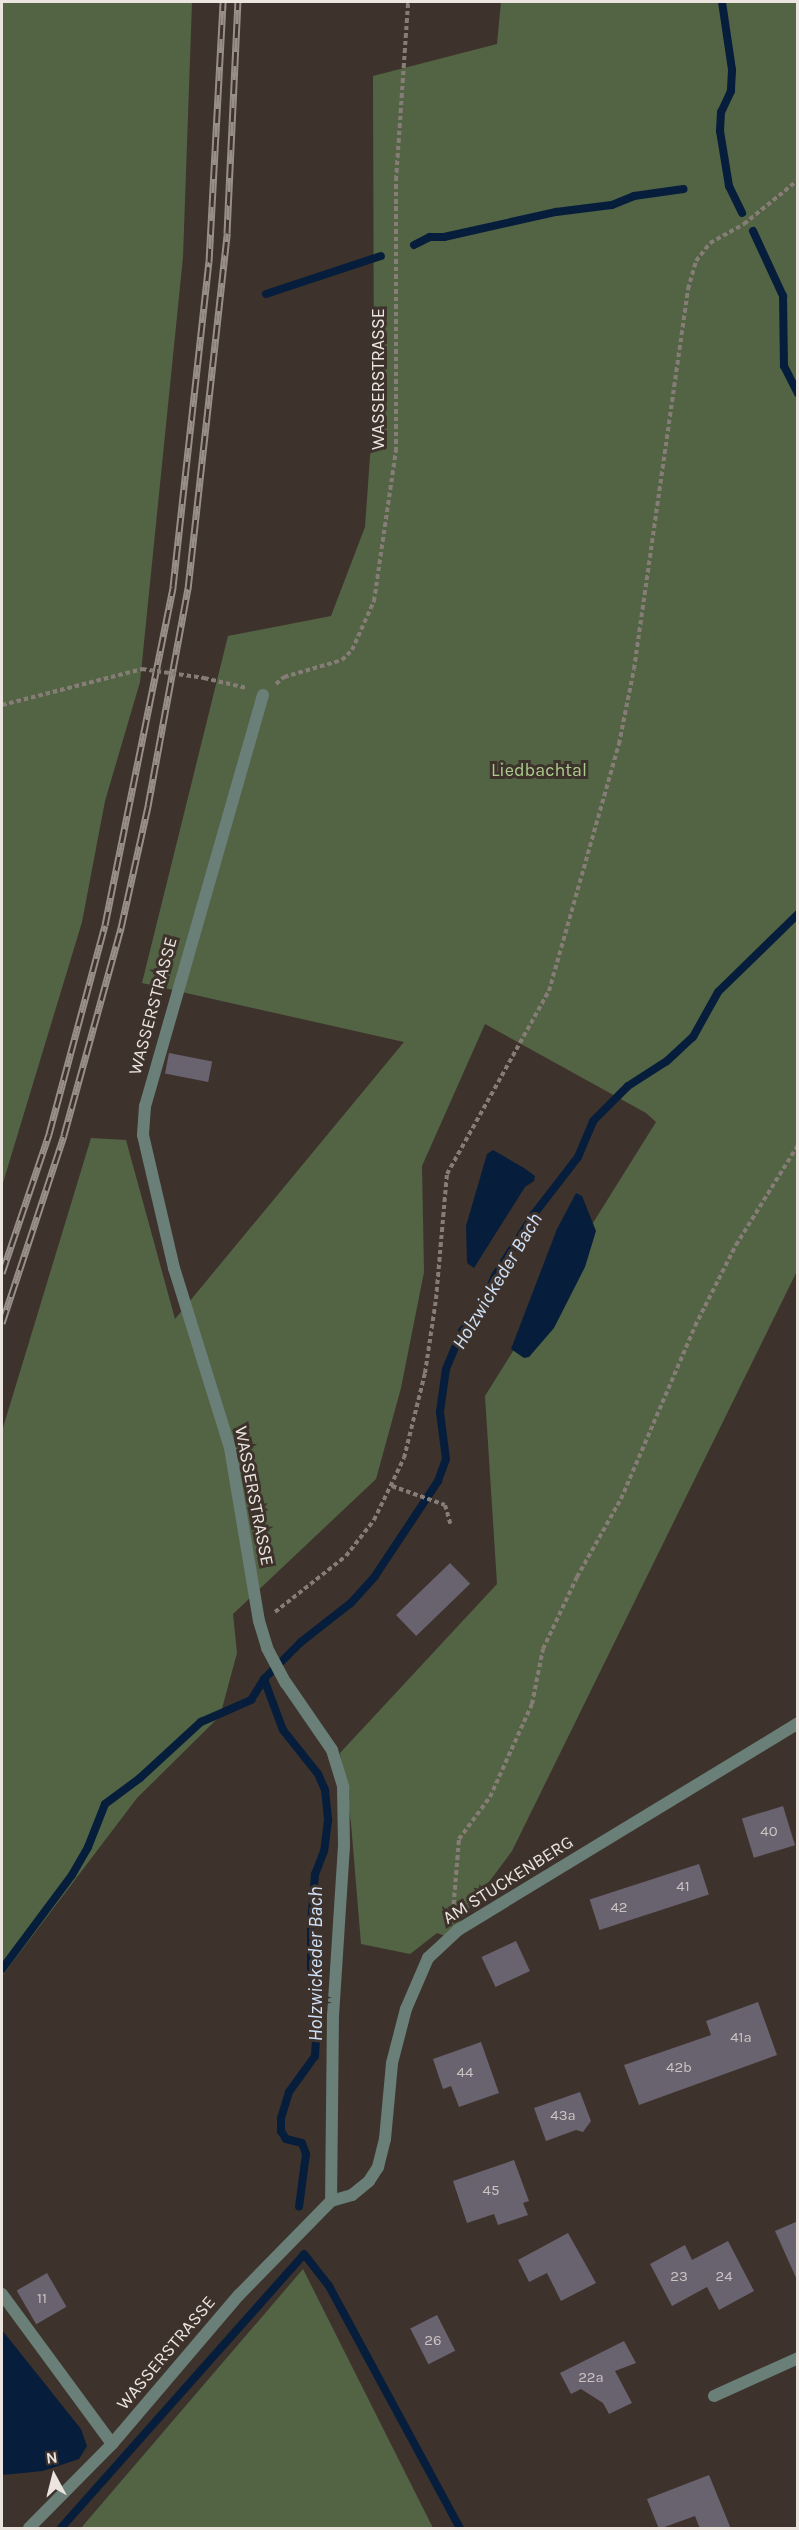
<!DOCTYPE html>
<html>
<head>
<meta charset="utf-8">
<style>
  body { margin:0 }
  #map { position:relative; width:799px; height:2530px; overflow:hidden; background:#3e332c; font-family:Karla,sans-serif }
  div>[style] { position:absolute }
  .green>* { inset:0; background:#536444 }
  .water>* { inset:0; background:#061e3b }
  .stream>* { height:8px; margin:-4px; padding:0 4px; transform-origin:4px; border-radius:4px; background:#061e3b }
  .building>* { inset:0; background:#69626f; transform-origin:0 0 }
  .path>* { height:4px; margin-top:-2px; transform-origin:0; background:repeating-linear-gradient(90deg,#877d77 0 4.5px,transparent 0 7.5px) }
  .service>* { height:12px; margin:-6px; padding:0 6px; transform-origin:6px; border-radius:6px; background:#697f78 }
  .minor>* { height:12px; margin:-6px; padding:0 6px; transform-origin:6px; border-radius:6px; background:#697f78 }
  .rail>* { height:7px; margin-top:-3.5px; transform-origin:0; background:repeating-linear-gradient(90deg,#3e332c 0 14px,#988f89 0 28px); box-sizing:border-box; border-block:2px solid #988f89 }
  .path-bridge>* { height:4px; margin-top:-2px; transform-origin:0; background:repeating-linear-gradient(90deg,#877d77 0 4.5px,transparent 0 7.5px) }
  span { translate:-50% -50%; white-space:nowrap; text-align:center; line-height:1.15; -webkit-text-stroke:6px #3e332c; paint-order:stroke }
  .number-label { font-size:15px; color:#cac4c3 }
  .number-label span { -webkit-text-stroke-width:0 }
  .street-label { font-size:18px; color:#ebe4df }
  .park-label { font-size:18px; color:#abcc8d }
  .water-label { font-size:20px; color:#cfe1f8; font-style:italic }
  .frame { position:absolute; inset:0; border:3px solid #ebe4df; pointer-events:none }
  .north { position:absolute; left:24px; top:2446px; width:60px; height:60px; -webkit-text-stroke:4px #3e332c; paint-order:stroke; rotate:353deg; font-size:16px; font-weight:700; line-height:24px; text-align:center; color:#ebe4df }
  .north::after { content:''; display:block; margin:auto; width:21px; height:27px; background:#ebe4df; clip-path:polygon(50% 0,100% 100%,50% 72%,0 100%) }
</style>
</head>
<body>
<div id="map">
  <div class="green">
    <i style="clip-path:polygon(2px 2px,192px 2px,183px 257px,140px 682px,105px 801px,82px 922px,2px 1186px)"></i>
    <i style="clip-path:polygon(501px 2px,797px 2px,797px 1271px,512px 1851px,448px 1937px,437px 1933px,410px 1954px,361px 1944px,351px 1823px,340px 1753px,497px 1584px,485px 1396px,656px 1122px,646px 1113px,485px 1024px,422px 1166px,424px 1272px,401px 1388px,376px 1479px,233px 1614px,237px 1653px,220px 1716px,137px 1798px,2px 1976px,2px 1431px,91px 1138px,126px 1140px,175px 1319px,404px 1042px,142px 983px,228px 636px,331px 616px,365px 527px,374px 400px,373px 76px,497px 44px)"></i>
    <i style="clip-path:polygon(303px 2269px,433px 2528px,81px 2528px)"></i>
  </div>
  <div class="water">
    <i style="clip-path:polygon(493px 1150px,524px 1168px,535px 1176px,534px 1181px,525px 1187px,474px 1268px,467px 1263px,466px 1226px,487px 1154px)"></i>
    <i style="clip-path:polygon(576px 1193px,582px 1196px,596px 1231px,585px 1267px,554px 1328px,529px 1357px,524px 1358px,511px 1349px,557px 1229px)"></i>
    <i style="clip-path:polygon(2px 2330px,81px 2429px,87px 2446px,79px 2459px,43px 2471px,2px 2475px)"></i>
  </div>
  <div class="stream">
    <i style="left:722px;top:2px;width:69px;rotate:81.6deg"></i>
    <i style="left:732px;top:70px;width:21px;rotate:93deg"></i>
    <i style="left:731px;top:91px;width:23px;rotate:115deg"></i>
    <i style="left:721px;top:112px;width:19px;rotate:93deg"></i>
    <i style="left:720px;top:131px;width:56px;rotate:80.7deg"></i>
    <i style="left:729px;top:186px;width:30px;rotate:64deg"></i>
    <i style="left:753px;top:231px;width:72px;rotate:65.2deg"></i>
    <i style="left:783px;top:296px;width:70px;rotate:89.2deg"></i>
    <i style="left:784px;top:366px;width:31px;rotate:63deg"></i>
    <i style="left:414px;top:245px;width:18px;rotate:-27deg"></i>
    <i style="left:430px;top:237px;width:14px"></i>
    <i style="left:444px;top:237px;width:115px;rotate:-12.6deg"></i>
    <i style="left:556px;top:212px;width:56px;rotate:-7.1deg"></i>
    <i style="left:612px;top:205px;width:24px;rotate:-22deg"></i>
    <i style="left:634px;top:196px;width:50px;rotate:-8deg"></i>
    <i style="left:266px;top:294px;width:121px;rotate:-18.3deg"></i>
    <i style="left:264px;top:1679px;width:54px;rotate:69.6deg"></i>
    <i style="left:283px;top:1730px;width:56px;rotate:51.5deg"></i>
    <i style="left:318px;top:1774px;width:17px;rotate:66deg"></i>
    <i style="left:325px;top:1790px;width:30px;rotate:84deg"></i>
    <i style="left:328px;top:1820px;width:31px;rotate:97deg"></i>
    <i style="left:324px;top:1851px;width:25px;rotate:111deg"></i>
    <i style="left:315px;top:1874px;width:51px;rotate:94.5deg"></i>
    <i style="left:311px;top:1925px;width:42px;rotate:90deg"></i>
    <i style="left:311px;top:1967px;width:39px;rotate:80deg"></i>
    <i style="left:318px;top:2005px;width:51px;rotate:93.4deg"></i>
    <i style="left:315px;top:2056px;width:44px;rotate:125.8deg"></i>
    <i style="left:289px;top:2092px;width:27px;rotate:107deg"></i>
    <i style="left:281px;top:2118px;width:13px;rotate:90deg"></i>
    <i style="left:281px;top:2131px;width:9px;rotate:58deg"></i>
    <i style="left:286px;top:2139px;width:16px;rotate:14deg"></i>
    <i style="left:302px;top:2143px;width:12px;rotate:70deg"></i>
    <i style="left:306px;top:2154px;width:53px;rotate:97.5deg"></i>
    <i style="left:2px;top:1969px;width:117px;rotate:-53.3deg"></i>
    <i style="left:72px;top:1875px;width:32px;rotate:-60deg"></i>
    <i style="left:88px;top:1847px;width:46px;rotate:-68.4deg"></i>
    <i style="left:105px;top:1804px;width:44px;rotate:-36.6deg"></i>
    <i style="left:140px;top:1778px;width:83px;rotate:-42.6deg"></i>
    <i style="left:201px;top:1722px;width:55px;rotate:-23.7deg"></i>
    <i style="left:251px;top:1700px;width:25px;rotate:-58deg"></i>
    <i style="left:264px;top:1679px;width:52px;rotate:-45deg"></i>
    <i style="left:301px;top:1642px;width:63px;rotate:-38deg"></i>
    <i style="left:351px;top:1603px;width:36px;rotate:-48deg"></i>
    <i style="left:375px;top:1576px;width:114px;rotate:-56.4deg"></i>
    <i style="left:438px;top:1481px;width:23px;rotate:-70deg"></i>
    <i style="left:446px;top:1459px;width:47px;rotate:-97.3deg"></i>
    <i style="left:440px;top:1412px;width:43px;rotate:-82.1deg"></i>
    <i style="left:446px;top:1369px;width:41px;rotate:-67.2deg"></i>
    <i style="left:462px;top:1331px;width:27px;rotate:-48deg"></i>
    <i style="left:480px;top:1311px;width:38px;rotate:-67deg"></i>
    <i style="left:495px;top:1276px;width:73px;rotate:-57.8deg"></i>
    <i style="left:534px;top:1214px;width:72px;rotate:-52.3deg"></i>
    <i style="left:578px;top:1157px;width:39px;rotate:-67deg"></i>
    <i style="left:593px;top:1121px;width:49px;rotate:-45deg"></i>
    <i style="left:628px;top:1086px;width:46px;rotate:-32.7deg"></i>
    <i style="left:667px;top:1061px;width:35px;rotate:-43deg"></i>
    <i style="left:693px;top:1037px;width:51px;rotate:-60.9deg"></i>
    <i style="left:718px;top:992px;width:112px;rotate:-44.3deg"></i>
    <i style="left:61px;top:2528px;width:366px;rotate:-48.4deg"></i>
    <i style="left:304px;top:2254px;width:41px;rotate:52deg"></i>
    <i style="left:329px;top:2286px;width:275px;rotate:61.6deg"></i>
  </div>
  <div class="building">
    <i style="left:169px;top:1053px;width:44px;height:21px;rotate:11deg"></i>
    <i style="left:450px;top:1563px;width:29px;height:75px;rotate:46deg"></i>
    <i style="left:783px;top:1806px;width:41px;height:43px;rotate:73deg"></i>
    <i style="left:699px;top:1864px;width:32px;height:115px;rotate:72deg"></i>
    <i style="left:516px;top:1941px;width:33px;height:38px;rotate:65deg"></i>
    <i style="clip-path:polygon(758px 2002px,777px 2055px,639px 2105px,624px 2065px,711px 2035px,706px 2021px)"></i>
    <i style="clip-path:polygon(481px 2042px,499px 2093px,459px 2107px,451px 2086px,443px 2089px,433px 2059px)"></i>
    <i style="clip-path:polygon(580px 2092px,591px 2121px,583px 2132px,576px 2130px,546px 2141px,534px 2108px)"></i>
    <i style="clip-path:polygon(514px 2160px,529px 2201px,523px 2203px,528px 2215px,498px 2225px,494px 2214px,467px 2223px,453px 2181px)"></i>
    <i style="clip-path:polygon(798px 2221px,798px 2282px,775px 2231px)"></i>
    <i style="clip-path:polygon(568px 2233px,596px 2283px,561px 2301px,547px 2273px,529px 2282px,518px 2260px)"></i>
    <i style="clip-path:polygon(728px 2241px,754px 2291px,719px 2310px,707px 2287px,672px 2306px,650px 2264px,685px 2245px,692px 2260px)"></i>
    <i style="left:47px;top:2273px;width:39px;height:35px;rotate:60deg"></i>
    <i style="left:437px;top:2315px;width:40px;height:30px;rotate:63deg"></i>
    <i style="clip-path:polygon(624px 2341px,636px 2363px,615px 2371px,632px 2403px,609px 2414px,603px 2403px,581px 2389px,571px 2394px,560px 2373px)"></i>
    <i style="clip-path:polygon(709px 2475px,731px 2529px,700px 2529px,695px 2516px,659px 2529px,647px 2499px)"></i>
  </div>
  <div class="path">
    <i style="left:204px;top:678px;width:44px;rotate:13.1deg"></i>
    <i style="left:276px;top:684px;width:11px;rotate:-41deg"></i>
    <i style="left:284px;top:677px;width:60px;rotate:-16.3deg"></i>
    <i style="left:342px;top:660px;width:14px;rotate:-45deg"></i>
    <i style="left:352px;top:650px;width:54px;rotate:-65.8deg"></i>
    <i style="left:374px;top:601px;width:152px;rotate:-81.7deg"></i>
    <i style="left:396px;top:451px;width:271px;rotate:-90deg"></i>
    <i style="left:396px;top:180px;width:178px;rotate:-86.1deg"></i>
    <i style="left:2px;top:705px;width:145px;rotate:-14.4deg"></i>
    <i style="left:392px;top:1486px;width:56px;rotate:19.7deg"></i>
    <i style="left:445px;top:1505px;width:22px;rotate:74deg"></i>
    <i style="left:275px;top:1612px;width:90px;rotate:-38.3deg"></i>
    <i style="left:346px;top:1556px;width:46px;rotate:-52.1deg"></i>
    <i style="left:374px;top:1520px;width:69px;rotate:-64.2deg"></i>
    <i style="left:404px;top:1458px;width:88px;rotate:-76.1deg"></i>
    <i style="left:425px;top:1373px;width:75px;rotate:-81.5deg"></i>
    <i style="left:436px;top:1299px;width:125px;rotate:-85deg"></i>
    <i style="left:447px;top:1174px;width:210px;rotate:-60.9deg"></i>
    <i style="left:549px;top:991px;width:257px;rotate:-74.2deg"></i>
    <i style="left:619px;top:744px;width:76px;rotate:-78.7deg"></i>
    <i style="left:634px;top:669px;width:384px;rotate:-81.9deg"></i>
    <i style="left:688px;top:289px;width:29px;rotate:-74deg"></i>
    <i style="left:696px;top:261px;width:23px;rotate:-52deg"></i>
    <i style="left:710px;top:243px;width:39px;rotate:-29deg"></i>
    <i style="left:744px;top:224px;width:70px;rotate:-39.2deg"></i>
    <i style="left:453px;top:1912px;width:73px;rotate:-85.3deg"></i>
    <i style="left:459px;top:1839px;width:52px;rotate:-53.6deg"></i>
    <i style="left:490px;top:1797px;width:102px;rotate:-65.7deg"></i>
    <i style="left:532px;top:1704px;width:56px;rotate:-78.7deg"></i>
    <i style="left:543px;top:1649px;width:80px;rotate:-64.7deg"></i>
    <i style="left:577px;top:1577px;width:90px;rotate:-60.6deg"></i>
    <i style="left:621px;top:1499px;width:188px;rotate:-66.8deg"></i>
    <i style="left:695px;top:1326px;width:91px;rotate:-63.2deg"></i>
    <i style="left:736px;top:1245px;width:118px;rotate:-58.2deg"></i>
  </div>
  <div class="service">
    <i style="left:2px;top:2294px;width:186px;rotate:53.7deg"></i>
  </div>
  <div class="minor">
    <i style="left:263px;top:695px;width:428px;rotate:106deg"></i>
    <i style="left:145px;top:1106px;width:29px;rotate:94deg"></i>
    <i style="left:143px;top:1135px;width:137px;rotate:76.9deg"></i>
    <i style="left:174px;top:1268px;width:189px;rotate:72.7deg"></i>
    <i style="left:230px;top:1448px;width:175px;rotate:80.5deg"></i>
    <i style="left:259px;top:1621px;width:28px;rotate:73deg"></i>
    <i style="left:267px;top:1648px;width:40px;rotate:62deg"></i>
    <i style="left:286px;top:1683px;width:81px;rotate:55.5deg"></i>
    <i style="left:332px;top:1750px;width:39px;rotate:73deg"></i>
    <i style="left:343px;top:1787px;width:59px;rotate:89deg"></i>
    <i style="left:344px;top:1846px;width:169px;rotate:93.7deg"></i>
    <i style="left:333px;top:2015px;width:186px;rotate:90.6deg"></i>
    <i style="left:714px;top:2396px;width:92px;rotate:-24.3deg"></i>
    <i style="left:29px;top:2528px;width:118px;rotate:-45.3deg"></i>
    <i style="left:112px;top:2444px;width:196px;rotate:-49.6deg"></i>
    <i style="left:239px;top:2295px;width:132px;rotate:-45.6deg"></i>
    <i style="left:331px;top:2201px;width:22px;rotate:-16deg"></i>
    <i style="left:352px;top:2195px;width:22px;rotate:-39deg"></i>
    <i style="left:369px;top:2181px;width:17px;rotate:-57deg"></i>
    <i style="left:378px;top:2167px;width:29px;rotate:-76deg"></i>
    <i style="left:385px;top:2139px;width:76px;rotate:-84.7deg"></i>
    <i style="left:392px;top:2063px;width:56px;rotate:-75.5deg"></i>
    <i style="left:406px;top:2009px;width:56px;rotate:-66.7deg"></i>
    <i style="left:428px;top:1958px;width:41px;rotate:-43deg"></i>
    <i style="left:458px;top:1930px;width:398px;rotate:-31.3deg"></i>
  </div>
  <div class="rail">
    <i style="left:2px;top:1273px;width:147px;rotate:-71.3deg"></i>
    <i style="left:49px;top:1134px;width:216px;rotate:-75deg"></i>
    <i style="left:105px;top:925px;width:345px;rotate:-78.6deg"></i>
    <i style="left:173px;top:587px;width:327px;rotate:-83.7deg"></i>
    <i style="left:209px;top:262px;width:260px;rotate:-86.9deg"></i>
    <i style="left:2px;top:1323px;width:198px;rotate:-71.7deg"></i>
    <i style="left:64px;top:1135px;width:215px;rotate:-74.6deg"></i>
    <i style="left:121px;top:928px;width:125px;rotate:-77.5deg"></i>
    <i style="left:148px;top:806px;width:221px;rotate:-79.6deg"></i>
    <i style="left:188px;top:589px;width:358px;rotate:-83.7deg"></i>
    <i style="left:227px;top:233px;width:231px;rotate:-87.3deg"></i>
  </div>
  <div class="path-bridge">
    <i style="left:142px;top:669px;width:63px;rotate:8.3deg"></i>
  </div>
  <div class="number-label">
    <span style="left:769px;top:1832px">40</span>
    <span style="left:683px;top:1887px">41</span>
    <span style="left:619px;top:1908px">42</span>
    <span style="left:741px;top:2038px">41a</span>
    <span style="left:679px;top:2068px">42b</span>
    <span style="left:465px;top:2073px">44</span>
    <span style="left:563px;top:2116px">43a</span>
    <span style="left:491px;top:2191px">45</span>
    <span style="left:679px;top:2277px">23</span>
    <span style="left:724px;top:2277px">24</span>
    <span style="left:42px;top:2299px">11</span>
    <span style="left:433px;top:2341px">26</span>
    <span style="left:591px;top:2378px">22a</span>
  </div>
  <div class="street-label">
    <span style="left:378px;top:379px;rotate:-90deg">WASSERSTRASSE</span>
    <span style="left:153px;top:1006px;rotate:-75deg">WASSERSTRASSE</span>
    <span style="left:254px;top:1496px;rotate:79deg">WASSERSTRASSE</span>
    <span style="left:508px;top:1880px;rotate:-32deg">AM STUCKENBERG</span>
    <span style="left:166px;top:2353px;rotate:-50deg">WASSERSTRASSE</span>
  </div>
  <div class="park-label">
    <span style="left:539px;top:770px">Liedbachtal</span>
  </div>
  <div class="water-label">
    <span style="left:497px;top:1281px;rotate:-59deg">Holzwickeder Bach</span>
    <span style="left:315px;top:1964px;rotate:-90deg">Holzwickeder Bach</span>
  </div>
  <div class="frame"></div>
  <div class="north">N</div>
</div>
</body>
</html>
